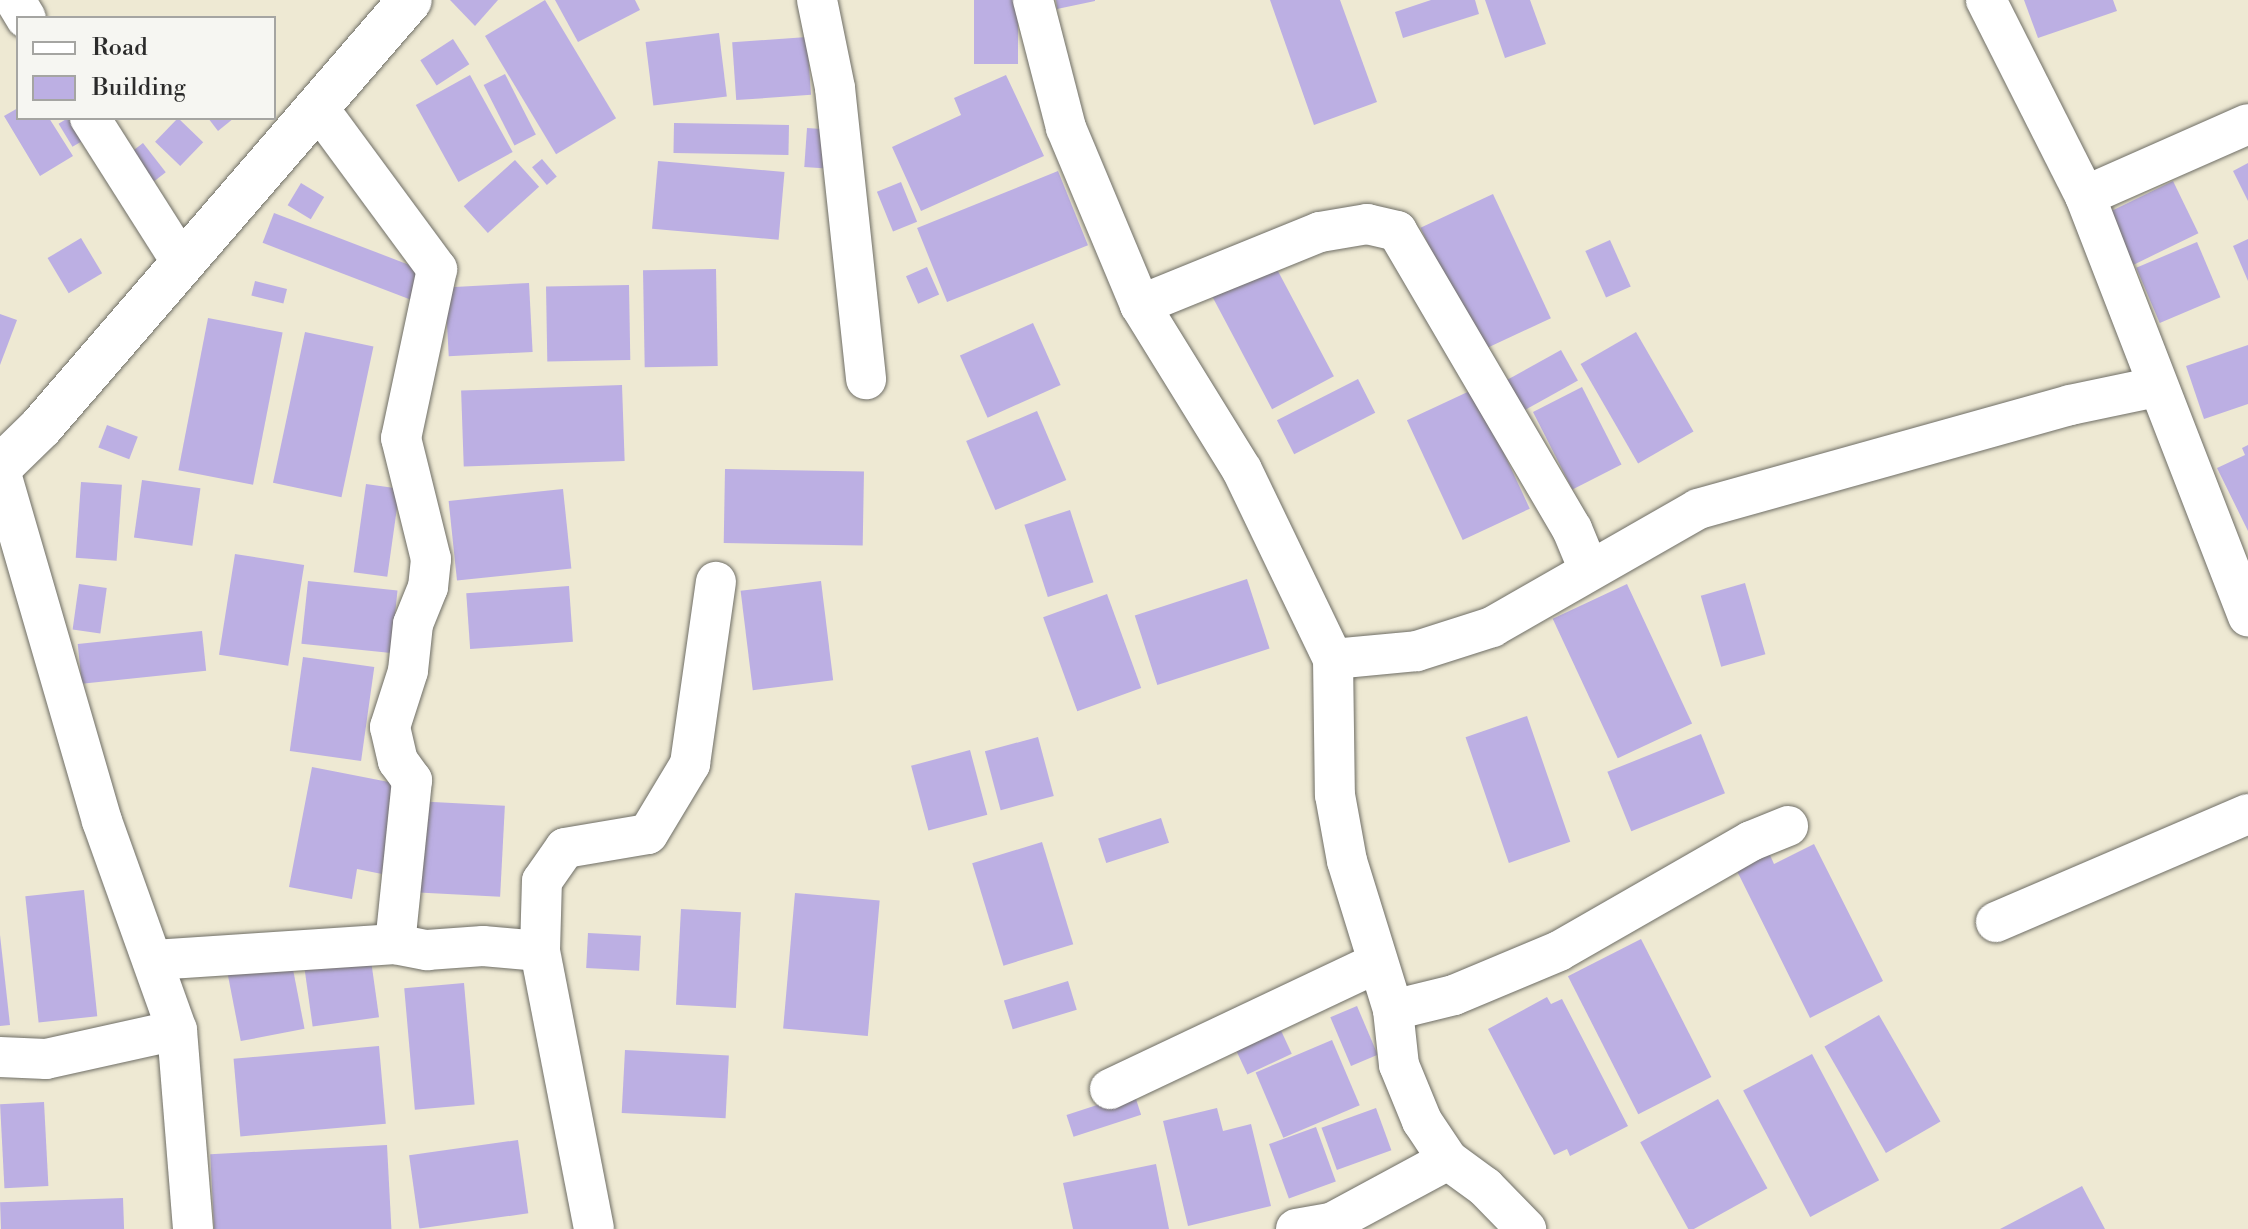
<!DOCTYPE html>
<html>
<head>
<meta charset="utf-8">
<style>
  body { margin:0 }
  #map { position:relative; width:2248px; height:1229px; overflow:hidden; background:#eee9d3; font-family:"Libre Bodoni",serif }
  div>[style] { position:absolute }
  .building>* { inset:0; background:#bcafe3; transform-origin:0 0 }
  .roads { filter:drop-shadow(0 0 2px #6f6e66) drop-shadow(0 0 2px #6f6e66) }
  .minor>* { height:40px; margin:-20px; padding:0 20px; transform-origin:20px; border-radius:20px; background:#fff }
  .tertiary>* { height:44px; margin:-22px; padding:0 22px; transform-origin:22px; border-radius:22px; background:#fff }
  span { translate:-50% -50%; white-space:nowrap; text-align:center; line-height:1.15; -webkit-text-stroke:6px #f6f6f2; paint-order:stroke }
  .legend { position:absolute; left:16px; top:16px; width:260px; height:104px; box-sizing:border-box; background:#f6f6f2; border:2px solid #a5a5a2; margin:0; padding:10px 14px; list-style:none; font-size:24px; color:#2b2b2b }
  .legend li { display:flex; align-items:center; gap:16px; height:40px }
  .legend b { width:40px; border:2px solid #a5a5a2 }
</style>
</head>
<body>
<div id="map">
  <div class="building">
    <i style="clip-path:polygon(450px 0,498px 0,475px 26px)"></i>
    <i style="left:545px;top:0;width:138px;height:70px;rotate:59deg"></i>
    <i style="clip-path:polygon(555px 0,635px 0,640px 10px,578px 42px)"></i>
    <i style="left:974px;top:0;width:44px;height:64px"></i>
    <i style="clip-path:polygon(1056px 0,1095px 0,1095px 1px,1057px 9px)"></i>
    <i style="clip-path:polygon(1270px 0,1340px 0,1377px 102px,1314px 125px)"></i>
    <i style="clip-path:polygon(1431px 0,1475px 0,1479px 14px,1403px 38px,1395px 12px)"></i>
    <i style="clip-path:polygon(1485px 0,1530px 0,1546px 44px,1505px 58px)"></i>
    <i style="clip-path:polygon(2024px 0,2113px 0,2117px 11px,2038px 38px)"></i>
    <i style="left:719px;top:33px;width:64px;height:74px;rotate:83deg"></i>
    <i style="left:807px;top:37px;width:58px;height:75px;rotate:86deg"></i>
    <i style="left:453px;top:39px;width:30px;height:39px;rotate:57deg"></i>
    <i style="left:505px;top:74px;width:68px;height:24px;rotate:63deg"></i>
    <i style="left:470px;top:75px;width:88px;height:62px;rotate:61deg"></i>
    <i style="clip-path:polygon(1006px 75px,1044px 156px,921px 211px,892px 147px,961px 115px,954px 98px)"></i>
    <i style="clip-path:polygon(18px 108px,18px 118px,49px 118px,73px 156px,40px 176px,4px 116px)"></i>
    <i style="left:68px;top:118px;width:27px;height:11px;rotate:59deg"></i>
    <i style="left:178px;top:118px;width:35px;height:33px;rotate:44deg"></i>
    <i style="clip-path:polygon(208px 118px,234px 118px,218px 131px)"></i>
    <i style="left:674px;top:123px;width:115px;height:30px;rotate:1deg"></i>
    <i style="left:807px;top:128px;width:26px;height:39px;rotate:4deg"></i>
    <i style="left:143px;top:143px;width:37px;height:16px;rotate:52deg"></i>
    <i style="left:542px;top:159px;width:23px;height:13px;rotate:50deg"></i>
    <i style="left:515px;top:160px;width:36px;height:69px;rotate:48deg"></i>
    <i style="left:658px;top:161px;width:127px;height:68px;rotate:5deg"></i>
    <i style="clip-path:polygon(2248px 163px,2248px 201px,2233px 171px)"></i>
    <i style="left:1058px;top:171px;width:80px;height:152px;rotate:68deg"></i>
    <i style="left:2173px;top:181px;width:58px;height:72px;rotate:64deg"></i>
    <i style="left:901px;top:182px;width:43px;height:26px;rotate:68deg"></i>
    <i style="left:301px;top:183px;width:27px;height:26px;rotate:31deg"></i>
    <i style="left:1493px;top:194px;width:137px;height:80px;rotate:65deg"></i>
    <i style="left:274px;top:213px;width:161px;height:32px;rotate:21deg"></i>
    <i style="left:81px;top:238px;width:41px;height:39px;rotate:59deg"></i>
    <i style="clip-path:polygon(2248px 239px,2248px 281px,2233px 246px)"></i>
    <i style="left:1610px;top:240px;width:51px;height:27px;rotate:66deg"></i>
    <i style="left:2197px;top:242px;width:60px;height:66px;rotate:67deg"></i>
    <i style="left:1271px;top:258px;width:134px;height:70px;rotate:62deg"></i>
    <i style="left:927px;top:267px;width:30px;height:23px;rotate:66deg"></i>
    <i style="left:716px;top:269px;width:97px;height:73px;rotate:89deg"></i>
    <i style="left:255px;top:281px;width:33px;height:15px;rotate:14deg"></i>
    <i style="left:529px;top:283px;width:69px;height:84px;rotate:87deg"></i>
    <i style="left:629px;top:285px;width:75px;height:83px;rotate:89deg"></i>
    <i style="clip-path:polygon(0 314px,17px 320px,0 365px)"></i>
    <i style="left:208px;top:318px;width:76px;height:155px;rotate:11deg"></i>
    <i style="left:1033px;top:323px;width:68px;height:80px;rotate:66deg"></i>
    <i style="left:305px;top:332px;width:70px;height:154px;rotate:12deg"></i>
    <i style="left:1636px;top:332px;width:115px;height:64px;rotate:60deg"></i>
    <i style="clip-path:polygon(2248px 345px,2248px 404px,2204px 419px,2186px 366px)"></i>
    <i style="left:1561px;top:350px;width:35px;height:65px;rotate:61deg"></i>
    <i style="left:1358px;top:379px;width:38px;height:91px;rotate:63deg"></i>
    <i style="left:622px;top:385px;width:76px;height:161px;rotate:88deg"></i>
    <i style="left:1582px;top:387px;width:87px;height:55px;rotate:63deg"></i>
    <i style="left:1474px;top:389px;width:132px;height:74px;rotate:65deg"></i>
    <i style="left:1037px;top:411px;width:75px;height:77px;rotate:67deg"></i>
    <i style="left:107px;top:425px;width:33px;height:24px;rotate:21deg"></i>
    <i style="clip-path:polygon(2248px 445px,2248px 531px,2217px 468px,2245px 455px,2242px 448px)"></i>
    <i style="left:725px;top:469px;width:139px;height:74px;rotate:1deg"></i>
    <i style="left:142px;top:480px;width:59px;height:58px;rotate:8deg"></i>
    <i style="left:81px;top:482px;width:41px;height:76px;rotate:4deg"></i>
    <i style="left:366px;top:484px;width:34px;height:89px;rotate:8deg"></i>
    <i style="left:563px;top:489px;width:80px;height:115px;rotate:84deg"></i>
    <i style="left:1070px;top:510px;width:76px;height:48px;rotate:72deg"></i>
    <i style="left:235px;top:554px;width:70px;height:102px;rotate:9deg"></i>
    <i style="left:1247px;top:579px;width:73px;height:118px;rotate:72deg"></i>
    <i style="left:308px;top:581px;width:90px;height:63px;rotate:6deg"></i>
    <i style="left:821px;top:581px;width:100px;height:81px;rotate:83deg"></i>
    <i style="left:1745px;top:583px;width:74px;height:46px;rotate:74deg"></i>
    <i style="left:79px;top:584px;width:28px;height:46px;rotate:8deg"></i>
    <i style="left:1627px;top:584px;width:154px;height:82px;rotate:65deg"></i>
    <i style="left:569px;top:586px;width:56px;height:103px;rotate:86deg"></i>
    <i style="left:1107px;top:594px;width:100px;height:68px;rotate:70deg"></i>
    <i style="left:202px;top:631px;width:40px;height:125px;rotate:84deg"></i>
    <i style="left:303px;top:657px;width:72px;height:95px;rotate:8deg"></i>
    <i style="left:1527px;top:716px;width:133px;height:65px;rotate:71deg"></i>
    <i style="left:1701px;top:734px;width:64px;height:101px;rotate:68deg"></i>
    <i style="left:1038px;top:737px;width:61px;height:55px;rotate:75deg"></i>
    <i style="left:970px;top:750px;width:67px;height:61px;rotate:75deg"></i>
    <i style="clip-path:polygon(312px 767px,399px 784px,382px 874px,357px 869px,352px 899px,289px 887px)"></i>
    <i style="left:414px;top:801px;width:91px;height:91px;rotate:3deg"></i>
    <i style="left:1161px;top:818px;width:26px;height:66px;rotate:72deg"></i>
    <i style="left:1042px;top:842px;width:107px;height:73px;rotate:73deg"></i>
    <i style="clip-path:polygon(1765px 844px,1774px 864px,1814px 844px,1883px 981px,1810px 1018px,1732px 861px)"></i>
    <i style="left:84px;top:890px;width:127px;height:59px;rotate:84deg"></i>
    <i style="left:795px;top:893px;width:85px;height:136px;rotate:5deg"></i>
    <i style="left:681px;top:909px;width:60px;height:96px;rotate:3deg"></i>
    <i style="left:588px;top:933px;width:53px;height:35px;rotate:3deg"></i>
    <i style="clip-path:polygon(0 935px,10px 1025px,0 1026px)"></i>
    <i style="left:1641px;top:939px;width:155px;height:82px;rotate:63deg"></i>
    <i style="left:369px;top:946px;width:72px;height:67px;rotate:82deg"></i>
    <i style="left:291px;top:959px;width:71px;height:65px;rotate:79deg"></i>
    <i style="left:1068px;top:981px;width:30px;height:67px;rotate:73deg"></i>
    <i style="left:464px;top:983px;width:122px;height:60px;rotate:85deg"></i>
    <i style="clip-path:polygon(1547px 997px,1551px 1004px,1562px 999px,1628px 1126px,1570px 1156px,1567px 1149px,1554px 1155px,1488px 1029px)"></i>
    <i style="left:1357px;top:1006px;width:53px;height:29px;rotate:67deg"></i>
    <i style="left:1879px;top:1015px;width:123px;height:63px;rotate:60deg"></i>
    <i style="left:1277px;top:1022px;width:35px;height:49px;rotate:65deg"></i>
    <i style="left:1332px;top:1040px;width:71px;height:83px;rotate:67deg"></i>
    <i style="left:379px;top:1046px;width:78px;height:146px;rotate:85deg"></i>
    <i style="left:625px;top:1050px;width:104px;height:63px;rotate:3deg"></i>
    <i style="left:1812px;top:1054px;width:143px;height:78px;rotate:62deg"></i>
    <i style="left:1134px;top:1093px;width:23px;height:71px;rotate:72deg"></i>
    <i style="left:1718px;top:1099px;width:102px;height:89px;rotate:61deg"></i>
    <i style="left:44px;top:1102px;width:84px;height:44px;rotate:87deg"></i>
    <i style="clip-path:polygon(1217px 1108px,1223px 1131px,1251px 1124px,1271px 1206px,1188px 1226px,1163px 1121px)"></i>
    <i style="left:1376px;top:1108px;width:45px;height:58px;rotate:70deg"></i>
    <i style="left:1316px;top:1127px;width:58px;height:50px;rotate:70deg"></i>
    <i style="left:518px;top:1140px;width:74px;height:110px;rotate:82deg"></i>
    <i style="left:387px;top:1145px;width:84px;height:177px;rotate:87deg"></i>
    <i style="clip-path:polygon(1156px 1164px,1169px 1229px,1073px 1229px,1063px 1183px)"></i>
    <i style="clip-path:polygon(2082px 1186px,2105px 1229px,2000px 1229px)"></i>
    <i style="left:123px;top:1198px;width:31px;height:123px;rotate:88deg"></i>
  </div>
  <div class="roads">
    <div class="minor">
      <i style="left:15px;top:0;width:21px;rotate:59deg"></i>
      <i style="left:817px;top:0;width:90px;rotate:78.4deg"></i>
      <i style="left:835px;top:88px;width:293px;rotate:83.9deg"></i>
      <i style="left:1033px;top:0;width:132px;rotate:75.5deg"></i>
      <i style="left:1066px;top:128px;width:192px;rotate:67.3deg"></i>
      <i style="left:1140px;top:305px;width:194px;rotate:58.3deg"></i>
      <i style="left:1242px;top:470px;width:210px;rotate:64.3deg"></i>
      <i style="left:1333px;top:659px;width:136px;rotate:89.2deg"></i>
      <i style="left:1335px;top:795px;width:67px;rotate:79.7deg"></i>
      <i style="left:1347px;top:861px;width:156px;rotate:72.8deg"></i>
      <i style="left:1393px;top:1010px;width:55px;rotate:83.8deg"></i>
      <i style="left:1399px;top:1065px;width:61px;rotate:67.7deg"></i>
      <i style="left:1422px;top:1121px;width:47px;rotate:56.3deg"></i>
      <i style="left:1448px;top:1160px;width:46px;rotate:36.1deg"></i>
      <i style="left:1485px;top:1187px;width:59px;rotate:45.7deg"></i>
      <i style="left:1986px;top:0;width:220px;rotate:63.2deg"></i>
      <i style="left:2085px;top:196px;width:451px;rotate:68.8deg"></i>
      <i style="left:319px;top:109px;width:199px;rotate:53.6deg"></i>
      <i style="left:437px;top:269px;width:173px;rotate:102deg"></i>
      <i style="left:401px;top:438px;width:125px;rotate:76.1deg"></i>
      <i style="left:431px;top:559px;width:28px;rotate:96deg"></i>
      <i style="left:428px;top:587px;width:40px;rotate:112deg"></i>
      <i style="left:413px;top:624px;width:47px;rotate:96.1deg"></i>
      <i style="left:408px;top:671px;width:59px;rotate:107.8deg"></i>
      <i style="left:390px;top:727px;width:35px;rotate:77deg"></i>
      <i style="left:398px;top:761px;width:24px;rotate:54deg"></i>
      <i style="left:412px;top:780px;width:165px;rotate:95.9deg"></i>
      <i style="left:90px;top:118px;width:172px;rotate:57.6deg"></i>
      <i style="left:2085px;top:196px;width:178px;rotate:-23.8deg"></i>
      <i style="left:1140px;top:305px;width:194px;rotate:-22.1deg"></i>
      <i style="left:1320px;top:232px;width:48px;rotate:-9.7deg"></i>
      <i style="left:1367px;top:224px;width:31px;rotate:13deg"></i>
      <i style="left:1397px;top:231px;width:346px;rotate:59.6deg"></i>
      <i style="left:1572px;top:529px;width:44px;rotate:67.5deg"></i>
      <i style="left:0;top:470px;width:366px;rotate:73.8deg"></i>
      <i style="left:102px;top:821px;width:222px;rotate:70.3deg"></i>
      <i style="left:177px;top:1030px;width:200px;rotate:85.4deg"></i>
      <i style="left:1333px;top:659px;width:84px;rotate:-5.4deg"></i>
      <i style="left:1417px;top:651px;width:79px;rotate:-17.7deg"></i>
      <i style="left:1492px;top:627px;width:237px;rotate:-29.8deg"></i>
      <i style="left:1698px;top:509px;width:386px;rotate:-15.6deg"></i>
      <i style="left:2070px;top:405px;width:88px;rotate:-11.8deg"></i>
      <i style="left:1996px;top:922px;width:274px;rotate:-23.2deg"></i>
      <i style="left:540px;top:951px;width:70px;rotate:-88.4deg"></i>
      <i style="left:542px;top:881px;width:40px;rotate:-55.1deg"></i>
      <i style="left:565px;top:848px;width:84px;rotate:-9.6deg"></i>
      <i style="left:648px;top:834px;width:82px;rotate:-59deg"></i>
      <i style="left:690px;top:764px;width:184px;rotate:-81.9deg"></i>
      <i style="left:154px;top:960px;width:242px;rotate:-3.8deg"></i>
      <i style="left:395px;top:944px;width:33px;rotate:11deg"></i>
      <i style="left:427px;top:950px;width:56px;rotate:-4.1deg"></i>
      <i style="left:483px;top:946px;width:57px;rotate:5deg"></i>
      <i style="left:540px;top:951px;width:283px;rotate:79deg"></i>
      <i style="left:1393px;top:1010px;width:63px;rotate:-13.8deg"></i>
      <i style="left:1454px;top:995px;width:114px;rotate:-22.7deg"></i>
      <i style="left:1559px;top:951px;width:221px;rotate:-29.8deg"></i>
      <i style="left:1751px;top:841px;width:40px;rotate:-22deg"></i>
      <i style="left:0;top:1057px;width:46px;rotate:2.5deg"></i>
      <i style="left:46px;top:1059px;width:134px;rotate:-12.5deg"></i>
      <i style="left:1110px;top:1089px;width:294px;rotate:-25.3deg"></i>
      <i style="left:1296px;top:1229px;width:36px;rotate:-10deg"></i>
      <i style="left:1331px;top:1223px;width:133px;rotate:-28.3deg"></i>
    </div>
    <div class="tertiary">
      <i style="left:0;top:467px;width:57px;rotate:-44.3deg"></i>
      <i style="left:41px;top:427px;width:564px;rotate:-49.17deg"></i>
    </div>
  </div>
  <ul class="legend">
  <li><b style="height:10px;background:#fff"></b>Road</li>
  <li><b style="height:22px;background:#bcafe3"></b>Building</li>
  </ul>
</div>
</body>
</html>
